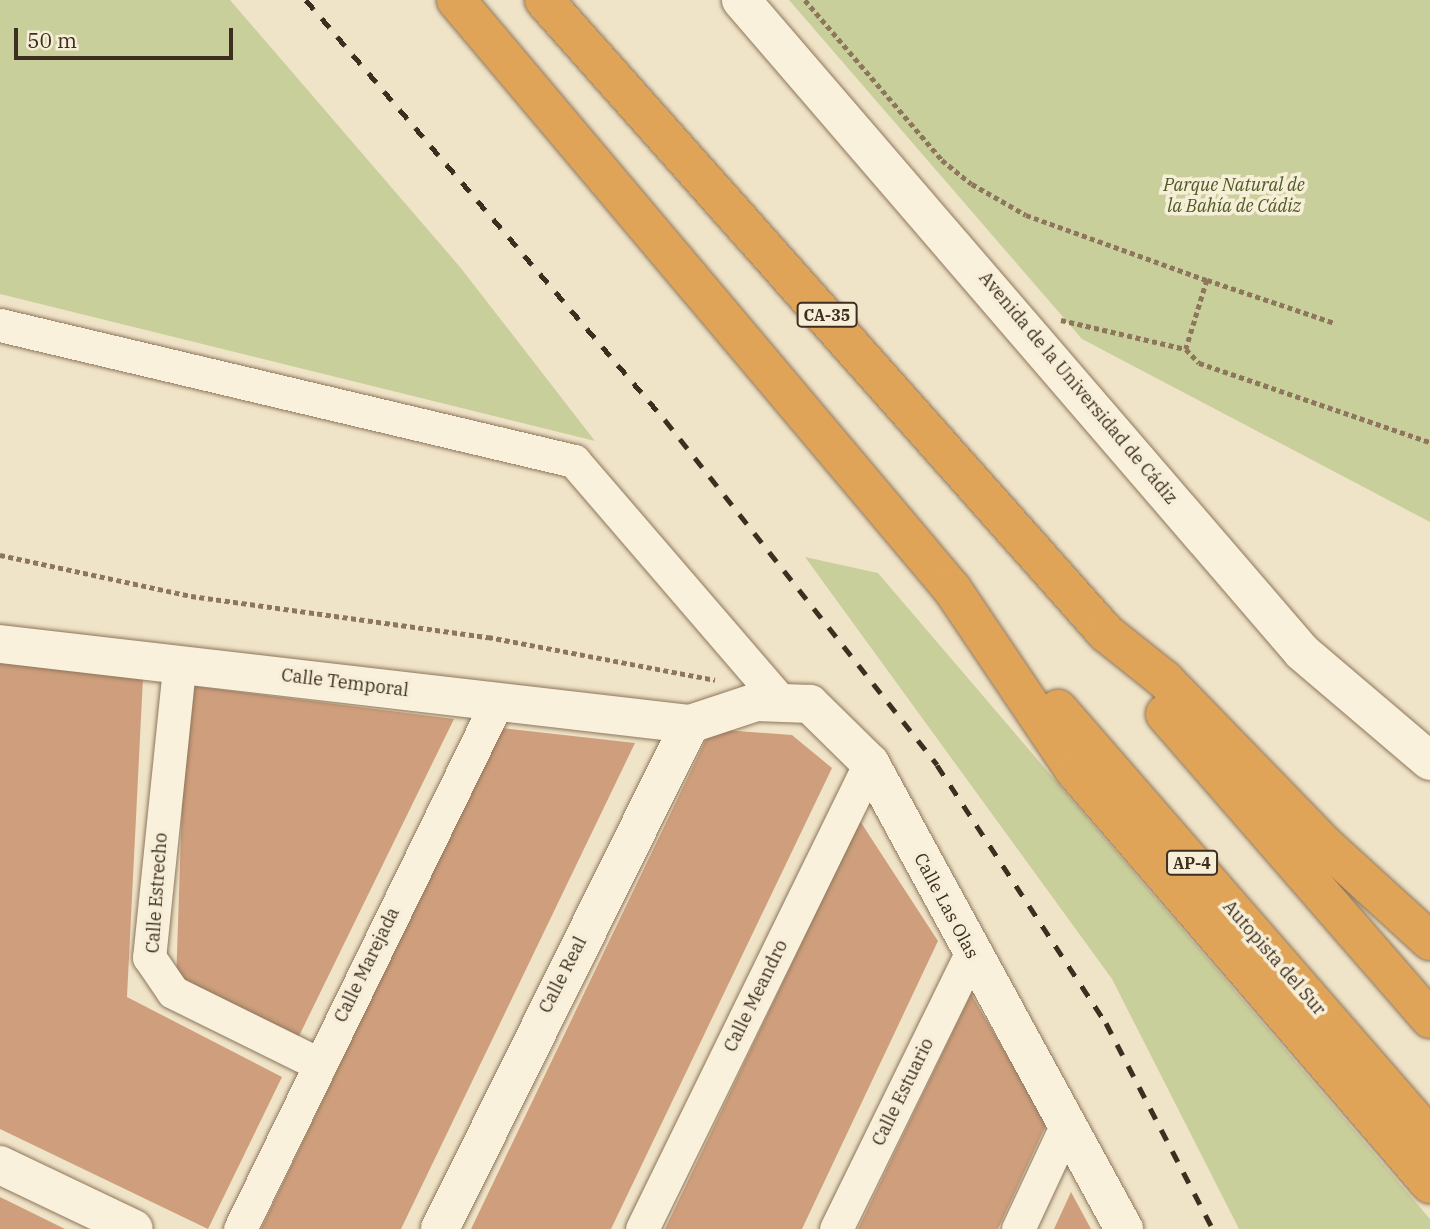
<!DOCTYPE html>
<html>
<head>
<meta charset="utf-8">
<style>
  body { margin:0 }
  #map { position:relative; width:1430px; height:1229px; overflow:hidden; background:#f0e4c8; font-family:"IBM Plex Serif",serif }
  div>[style] { position:absolute }
  .green>* { inset:0; background:#c9cf9b }
  .building>* { inset:0; background:#cf9f7d }
  .path>* { height:4.5px; margin-top:-2.25px; transform-origin:0; background:repeating-linear-gradient(90deg,#8d765c 0 5px,transparent 0 8.5px) }
  .roads { filter:drop-shadow(0 0 2px #8d765c) drop-shadow(0 0 2px #8d765c) }
  .street>* { height:33px; margin:-16.5px; padding:0 16.5px; transform-origin:16.5px; border-radius:16.5px; background:#faf1dc }
  .secondary>* { height:38px; margin:-19px; padding:0 19px; transform-origin:19px; border-radius:19px; background:#faf1dc }
  .highway>* { height:38px; margin:-19px; padding:0 19px; transform-origin:19px; border-radius:19px; background:#e0a458 }
  .rail>* { height:5px; margin-top:-2.5px; transform-origin:0; background:repeating-linear-gradient(90deg,#3d2e20 0 12px,transparent 0 24px) }
  span { translate:-50% -50%; white-space:nowrap; text-align:center; line-height:1.15; -webkit-text-stroke:7px #f7eed8; paint-order:stroke }
  .shield-label span { padding:2px 5px; background:#f7eed8; border:2px solid; border-radius:5px; -webkit-text-stroke-width:0 }
  .shield-label { font-size:16px; color:#3d2e20; font-weight:700 }
  .park-label { font-size:18px; color:#4d5a26; font-style:italic }
  .street-label { font-size:18px; color:#3d2e20 }
  .scale { position:absolute; left:14px; top:28px; width:219px; height:32px; box-sizing:border-box; border:4px solid #3d2e20; border-top:0; padding-left:9px; font-size:21px; line-height:24px; white-space:nowrap; color:#3d2e20; -webkit-text-stroke:5px #f7eed8; paint-order:stroke }
</style>
</head>
<body>
<div id="map">
  <div class="green">
    <i style="clip-path:polygon(0 0,230px 0,460px 267px,595px 441px,0 294px)"></i>
    <i style="clip-path:polygon(789px 0,1430px 0,1430px 522px,1082px 339px)"></i>
    <i style="clip-path:polygon(805px 557px,878px 573px,1430px 1219px,1430px 1229px,1239px 1229px,1112px 979px)"></i>
  </div>
  <div class="building">
    <i style="clip-path:polygon(0 659px,143px 678px,127px 997px,282px 1077px,208px 1229px,0 1129px)"></i>
    <i style="clip-path:polygon(186px 685px,454px 719px,299px 1036px,176px 983px)"></i>
    <i style="clip-path:polygon(501px 728px,635px 743px,401px 1229px,261px 1229px)"></i>
    <i style="clip-path:polygon(711px 729px,792px 735px,832px 768px,611px 1229px,471px 1229px)"></i>
    <i style="clip-path:polygon(860px 821px,938px 941px,802px 1229px,665px 1229px)"></i>
    <i style="clip-path:polygon(971px 994px,1047px 1123px,998px 1229px,858px 1229px)"></i>
    <i style="clip-path:polygon(1071px 1192px,1091px 1229px,1054px 1229px)"></i>
    <i style="clip-path:polygon(0 1197px,65px 1229px,0 1229px)"></i>
  </div>
  <div class="path">
    <i style="left:805px;top:0;width:211px;rotate:49.4deg"></i>
    <i style="left:942px;top:160px;width:38px;rotate:39deg"></i>
    <i style="left:972px;top:184px;width:62px;rotate:29.9deg"></i>
    <i style="left:1026px;top:215px;width:192px;rotate:19.8deg"></i>
    <i style="left:1207px;top:280px;width:72px;rotate:106.9deg"></i>
    <i style="left:1186px;top:349px;width:19px;rotate:47deg"></i>
    <i style="left:1199px;top:363px;width:244px;rotate:18.9deg"></i>
    <i style="left:1207px;top:280px;width:135px;rotate:18.6deg"></i>
    <i style="left:1061px;top:320px;width:128px;rotate:13.1deg"></i>
    <i style="left:0;top:555px;width:195px;rotate:12.1deg"></i>
    <i style="left:191px;top:596px;width:300px;rotate:7.9deg"></i>
    <i style="left:488px;top:637px;width:231px;rotate:10.7deg"></i>
  </div>
  <div class="roads">
    <div class="street">
      <i style="left:0;top:325px;width:590px;rotate:13.33deg"></i>
      <i style="left:574px;top:461px;width:319px;rotate:49.3deg"></i>
      <i style="left:179px;top:668px;width:291px;rotate:95.9deg"></i>
      <i style="left:149px;top:957px;width:42px;rotate:55.6deg"></i>
      <i style="left:173px;top:992px;width:163px;rotate:26.3deg"></i>
      <i style="left:240px;top:1229px;width:586px;rotate:-64deg"></i>
      <i style="left:642px;top:1229px;width:519px;rotate:-63.93deg"></i>
      <i style="left:836px;top:1229px;width:306px;rotate:-63.9deg"></i>
      <i style="left:1018px;top:1229px;width:116px;rotate:-65deg"></i>
    </div>
    <div class="secondary">
      <i style="left:741px;top:0;width:860px;rotate:49.29deg"></i>
      <i style="left:1302px;top:652px;width:168px;rotate:40.4deg"></i>
      <i style="left:0;top:644px;width:695px;rotate:6.61deg"></i>
      <i style="left:690px;top:724px;width:70px;rotate:-18.4deg"></i>
      <i style="left:756px;top:702px;width:54px;rotate:2.1deg"></i>
      <i style="left:810px;top:704px;width:84px;rotate:44.5deg"></i>
      <i style="left:870px;top:763px;width:531px;rotate:61.41deg"></i>
      <i style="left:0;top:1165px;width:148px;rotate:25.5deg"></i>
      <i style="left:440px;top:1229px;width:563px;rotate:-63.66deg"></i>
    </div>
    <div class="highway">
      <i style="left:456px;top:0;width:770px;rotate:49.9deg"></i>
      <i style="left:952px;top:589px;width:218px;rotate:56deg"></i>
      <i style="left:1074px;top:770px;width:546px;rotate:49.31deg"></i>
      <i style="left:544px;top:0;width:846px;rotate:48.4deg"></i>
      <i style="left:1106px;top:633px;width:75px;rotate:38.5deg"></i>
      <i style="left:1165px;top:680px;width:231px;rotate:45.9deg"></i>
      <i style="left:1326px;top:846px;width:141px;rotate:42.4deg"></i>
      <i style="left:1058px;top:709px;width:567px;rotate:49deg"></i>
      <i style="left:1165px;top:714px;width:404px;rotate:49deg"></i>
    </div>
  </div>
  <div class="rail">
    <i style="left:306px;top:0;width:553px;rotate:49.48deg"></i>
    <i style="left:665px;top:420px;width:439px;rotate:51.7deg"></i>
    <i style="left:937px;top:765px;width:308px;rotate:56.8deg"></i>
    <i style="left:1106px;top:1023px;width:232px;rotate:62.6deg"></i>
  </div>
  <div class="shield-label">
    <span style="left:827px;top:315px">CA-35</span>
    <span style="left:1192px;top:863px">AP-4</span>
  </div>
  <div class="park-label">
    <span style="left:1234px;top:196px">Parque Natural de<br>la Bahía de Cádiz</span>
  </div>
  <div class="street-label">
    <span style="left:1078px;top:388px;rotate:50deg">Avenida de la Universidad de Cádiz</span>
    <span style="left:345px;top:683px;rotate:7deg">Calle Temporal</span>
    <span style="left:157px;top:893px;rotate:-86deg">Calle Estrecho</span>
    <span style="left:946px;top:906px;rotate:62deg">Calle Las Olas</span>
    <span style="left:1274px;top:958px;rotate:49deg">Autopista del Sur</span>
    <span style="left:367px;top:965px;rotate:-64deg">Calle Marejada</span>
    <span style="left:563px;top:975px;rotate:-63deg">Calle Real</span>
    <span style="left:756px;top:996px;rotate:-64deg">Calle Meandro</span>
    <span style="left:903px;top:1092px;rotate:-64deg">Calle Estuario</span>
  </div>
  <div class="scale">50 m</div>
</div>
</body>
</html>
